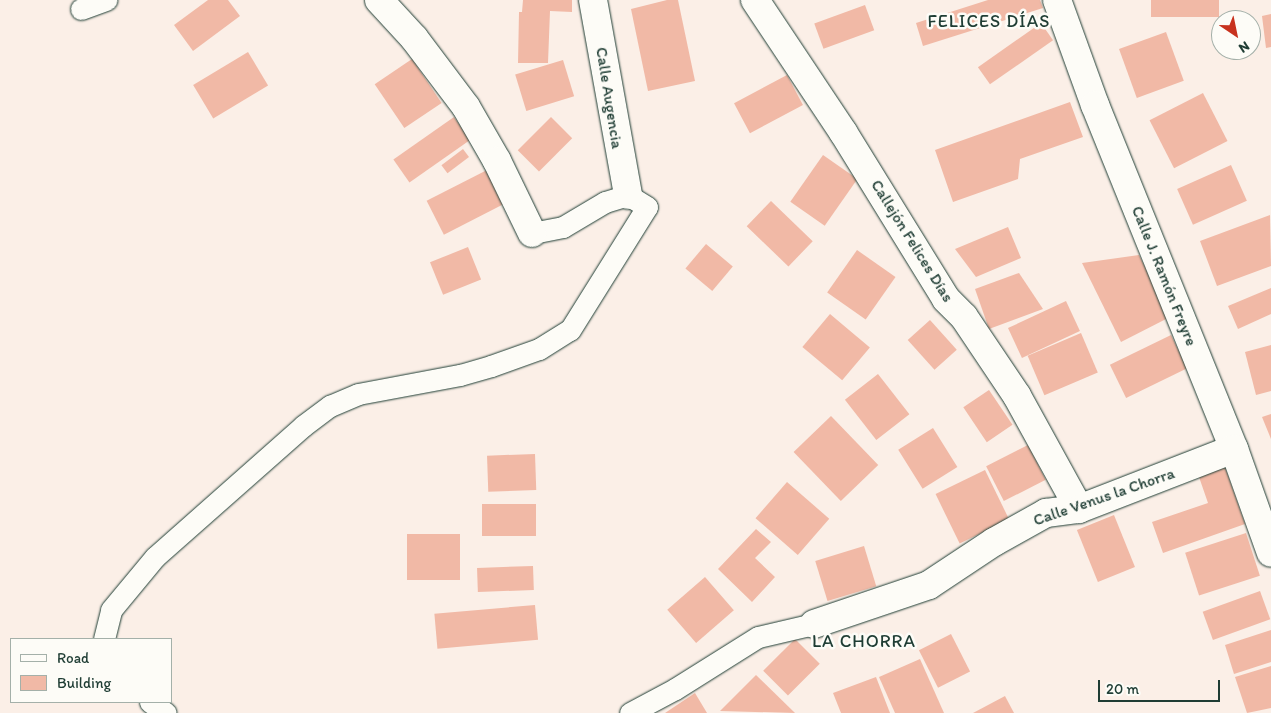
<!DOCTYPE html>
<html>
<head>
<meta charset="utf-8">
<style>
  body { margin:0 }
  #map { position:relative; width:1271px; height:713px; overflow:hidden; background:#fbefe7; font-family:Itim,sans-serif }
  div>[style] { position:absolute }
  .building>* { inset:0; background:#f1b9a6; transform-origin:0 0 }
  .roads { filter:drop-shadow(0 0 1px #1f3d34) drop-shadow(0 0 1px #1f3d34) }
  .service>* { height:21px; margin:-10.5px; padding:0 10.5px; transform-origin:10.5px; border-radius:10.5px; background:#fdfcf7 }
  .minor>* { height:28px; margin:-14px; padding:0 14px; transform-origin:14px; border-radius:14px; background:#fdfcf7 }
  span { translate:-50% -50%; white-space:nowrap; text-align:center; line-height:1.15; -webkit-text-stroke:5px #fdfcf7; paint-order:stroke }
  .street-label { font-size:16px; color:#1f3d34 }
  .neighbourhood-label { font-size:18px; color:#1f3d34; letter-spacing:1px }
  .legend { position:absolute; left:10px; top:638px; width:162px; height:65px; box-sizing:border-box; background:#fdfcf7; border:1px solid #a4b0a9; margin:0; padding:6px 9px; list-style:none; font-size:15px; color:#1f3d34 }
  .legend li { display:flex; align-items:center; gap:10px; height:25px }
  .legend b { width:25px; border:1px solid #a4b0a9 }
  .north { position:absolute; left:1211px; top:10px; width:50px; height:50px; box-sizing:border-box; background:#fdfcf7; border:1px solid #a4b0a9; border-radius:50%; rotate:146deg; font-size:14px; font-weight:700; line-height:20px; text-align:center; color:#1f3d34 }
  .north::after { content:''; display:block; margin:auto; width:18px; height:22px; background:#c8321e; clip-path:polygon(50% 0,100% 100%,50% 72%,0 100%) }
  .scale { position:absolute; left:1098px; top:680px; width:122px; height:22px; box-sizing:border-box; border:2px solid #1f3d34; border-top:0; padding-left:6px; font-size:15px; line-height:18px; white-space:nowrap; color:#1f3d34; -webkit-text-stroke:4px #fdfcf7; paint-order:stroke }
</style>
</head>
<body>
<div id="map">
  <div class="building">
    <i style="clip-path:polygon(208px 0,228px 0,240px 16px,193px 51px,174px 25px)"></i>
    <i style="clip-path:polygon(523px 0,572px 0,572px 12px,550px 11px,548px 63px,518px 63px,519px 12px,522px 12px)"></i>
    <i style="clip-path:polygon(667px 0,678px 0,695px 81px,648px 91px,631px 9px)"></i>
    <i style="clip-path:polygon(988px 0,1040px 0,1043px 8px,923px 46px,916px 23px)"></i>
    <i style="left:1151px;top:0;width:68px;height:17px"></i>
    <i style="left:865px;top:5px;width:27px;height:54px;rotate:70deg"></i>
    <i style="clip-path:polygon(1271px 14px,1271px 47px,1266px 48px,1262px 16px)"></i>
    <i style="left:1041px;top:23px;width:21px;height:77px;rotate:55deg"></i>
    <i style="left:1166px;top:32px;width:52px;height:50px;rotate:70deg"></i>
    <i style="left:248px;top:52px;width:39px;height:64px;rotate:59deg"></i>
    <i style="left:412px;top:59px;width:53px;height:45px;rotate:56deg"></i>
    <i style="left:563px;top:60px;width:38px;height:50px;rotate:73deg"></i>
    <i style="left:787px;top:75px;width:34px;height:60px;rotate:62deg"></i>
    <i style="left:1203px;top:93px;width:54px;height:60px;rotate:63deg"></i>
    <i style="clip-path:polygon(1070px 102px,1083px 137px,1020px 159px,1018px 179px,953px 202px,935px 150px)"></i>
    <i style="left:454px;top:117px;width:28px;height:74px;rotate:55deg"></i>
    <i style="left:551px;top:117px;width:30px;height:47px;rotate:45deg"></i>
    <i style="left:463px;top:149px;width:10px;height:27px;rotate:53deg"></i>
    <i style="left:823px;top:155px;width:42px;height:57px;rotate:35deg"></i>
    <i style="left:1231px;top:165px;width:39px;height:59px;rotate:66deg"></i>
    <i style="left:489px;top:169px;width:38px;height:70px;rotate:63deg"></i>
    <i style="left:771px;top:201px;width:58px;height:35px;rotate:44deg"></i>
    <i style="clip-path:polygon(1270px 215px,1271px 266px,1217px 286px,1200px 241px)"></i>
    <i style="clip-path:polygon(1008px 227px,1021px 258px,976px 277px,955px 249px)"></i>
    <i style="left:706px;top:244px;width:35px;height:32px;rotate:40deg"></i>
    <i style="left:468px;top:247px;width:35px;height:41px;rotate:68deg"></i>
    <i style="left:857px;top:250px;width:47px;height:52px;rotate:35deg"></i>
    <i style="clip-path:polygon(1139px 255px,1170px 317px,1121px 342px,1082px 263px)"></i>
    <i style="clip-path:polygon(1019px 273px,1043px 309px,989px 329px,975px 289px)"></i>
    <i style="clip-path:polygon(1271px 288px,1271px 314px,1238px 329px,1228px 306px)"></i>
    <i style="left:1066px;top:301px;width:33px;height:64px;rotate:65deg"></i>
    <i style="left:830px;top:314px;width:52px;height:43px;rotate:40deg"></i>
    <i style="left:930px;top:320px;width:40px;height:30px;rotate:48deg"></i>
    <i style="left:1081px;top:333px;width:43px;height:58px;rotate:67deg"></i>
    <i style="left:1171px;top:335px;width:37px;height:68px;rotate:64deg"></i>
    <i style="clip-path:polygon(1271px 345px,1271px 391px,1256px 395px,1245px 352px)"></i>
    <i style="left:878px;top:374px;width:51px;height:42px;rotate:52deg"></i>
    <i style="left:989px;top:390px;width:42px;height:31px;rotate:56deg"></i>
    <i style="clip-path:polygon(1271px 414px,1271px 439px,1262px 417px)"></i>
    <i style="left:831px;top:416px;width:68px;height:52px;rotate:46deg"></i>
    <i style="left:933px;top:428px;width:46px;height:41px;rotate:58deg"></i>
    <i style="left:1028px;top:445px;width:39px;height:47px;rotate:63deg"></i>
    <i style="left:535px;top:454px;width:36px;height:48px;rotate:88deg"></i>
    <i style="clip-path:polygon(1225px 467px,1245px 524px,1163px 553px,1152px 522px,1208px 503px,1199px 477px)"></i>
    <i style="left:985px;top:470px;width:55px;height:55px;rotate:64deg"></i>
    <i style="left:787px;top:482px;width:56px;height:48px;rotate:41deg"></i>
    <i style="left:536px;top:504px;width:32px;height:54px;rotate:90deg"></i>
    <i style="left:1114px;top:515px;width:56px;height:40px;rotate:68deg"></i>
    <i style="clip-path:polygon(756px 529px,771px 542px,755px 558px,775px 577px,752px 602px,718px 569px)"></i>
    <i style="left:1246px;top:533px;width:45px;height:64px;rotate:72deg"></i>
    <i style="left:407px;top:534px;width:53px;height:46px"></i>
    <i style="left:864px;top:546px;width:42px;height:51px;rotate:73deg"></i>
    <i style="left:533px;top:566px;width:24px;height:56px;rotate:88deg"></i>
    <i style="left:705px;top:577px;width:44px;height:50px;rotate:49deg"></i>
    <i style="left:1260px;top:591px;width:30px;height:61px;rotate:70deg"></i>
    <i style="left:535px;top:605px;width:35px;height:101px;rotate:85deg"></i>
    <i style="clip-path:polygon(1271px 630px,1271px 662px,1234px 674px,1225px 645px)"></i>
    <i style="left:951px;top:634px;width:42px;height:36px;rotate:63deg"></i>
    <i style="left:795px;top:639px;width:35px;height:45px;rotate:45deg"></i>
    <i style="clip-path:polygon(920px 659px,944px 713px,895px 713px,879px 677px)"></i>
    <i style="clip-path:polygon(1271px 666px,1271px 708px,1247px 713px,1235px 677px)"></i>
    <i style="clip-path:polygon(756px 675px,795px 713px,720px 711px)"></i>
    <i style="clip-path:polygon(876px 677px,890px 713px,841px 713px,833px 693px)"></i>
    <i style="clip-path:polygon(695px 693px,707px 713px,665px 713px)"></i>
    <i style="clip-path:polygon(1005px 696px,1014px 713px,973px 713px)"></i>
  </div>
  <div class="roads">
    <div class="service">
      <i style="left:81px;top:9px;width:27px;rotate:-20deg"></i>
      <i style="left:104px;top:639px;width:30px;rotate:-76deg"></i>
      <i style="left:111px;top:610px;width:69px;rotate:-50.3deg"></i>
      <i style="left:155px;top:557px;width:198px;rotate:-41.5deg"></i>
      <i style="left:303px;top:426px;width:34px;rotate:-37deg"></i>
      <i style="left:330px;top:406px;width:30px;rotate:-23deg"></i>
      <i style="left:358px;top:394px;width:104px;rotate:-10.6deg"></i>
      <i style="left:460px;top:375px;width:32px;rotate:-16deg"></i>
      <i style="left:491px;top:366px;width:51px;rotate:-19.5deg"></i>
      <i style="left:539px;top:349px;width:36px;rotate:-32deg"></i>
      <i style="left:570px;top:330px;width:145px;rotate:-58deg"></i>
      <i style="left:647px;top:207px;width:22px;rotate:-148deg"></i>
      <i style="left:628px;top:195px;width:24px;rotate:163deg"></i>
      <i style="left:605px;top:202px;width:49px;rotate:149.2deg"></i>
      <i style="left:563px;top:227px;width:32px;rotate:169deg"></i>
      <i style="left:150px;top:702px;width:19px;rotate:35deg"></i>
      <i style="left:630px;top:713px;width:51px;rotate:-28.1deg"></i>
      <i style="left:675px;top:689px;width:98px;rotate:-32.1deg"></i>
      <i style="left:758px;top:637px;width:57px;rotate:-13.1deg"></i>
    </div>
    <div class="minor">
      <i style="left:379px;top:0;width:52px;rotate:47.4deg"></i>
      <i style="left:414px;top:38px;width:86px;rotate:53deg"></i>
      <i style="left:466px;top:107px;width:62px;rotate:60.1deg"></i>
      <i style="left:497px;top:161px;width:80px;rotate:64.1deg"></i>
      <i style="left:593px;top:0;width:198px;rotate:79.8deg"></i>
      <i style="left:755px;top:0;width:159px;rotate:56.3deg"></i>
      <i style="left:843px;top:132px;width:196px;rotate:58.3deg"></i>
      <i style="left:946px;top:299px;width:25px;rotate:45deg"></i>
      <i style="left:964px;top:317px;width:95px;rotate:56.1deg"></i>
      <i style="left:1017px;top:396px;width:129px;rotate:61.2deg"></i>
      <i style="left:1057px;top:0;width:112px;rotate:70.1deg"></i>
      <i style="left:1095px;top:105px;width:371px;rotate:68deg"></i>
      <i style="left:1234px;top:449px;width:110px;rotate:70.4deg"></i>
      <i style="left:814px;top:624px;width:121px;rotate:-18.7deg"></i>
      <i style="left:929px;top:585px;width:78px;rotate:-33.5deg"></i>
      <i style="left:994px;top:542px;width:60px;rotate:-29.1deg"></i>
      <i style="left:1046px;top:513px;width:33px;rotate:-7deg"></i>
      <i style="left:1079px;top:509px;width:166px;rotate:-21.2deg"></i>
    </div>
  </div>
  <div class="street-label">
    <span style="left:609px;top:98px;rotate:81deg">Calle Augencia</span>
    <span style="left:912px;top:241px;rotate:58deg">Callejón Felices Días</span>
    <span style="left:1164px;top:276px;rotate:68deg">Calle J. Ramón Freyre</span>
    <span style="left:1104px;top:497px;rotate:-19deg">Calle Venus la Chorra</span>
  </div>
  <div class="neighbourhood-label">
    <span style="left:989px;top:21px">FELICES DÍAS</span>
    <span style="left:864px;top:641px">LA CHORRA</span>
  </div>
  <ul class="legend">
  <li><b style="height:6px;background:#fdfcf7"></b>Road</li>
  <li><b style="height:14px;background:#f1b9a6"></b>Building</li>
  </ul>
  <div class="north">N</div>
  <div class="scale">20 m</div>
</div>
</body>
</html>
